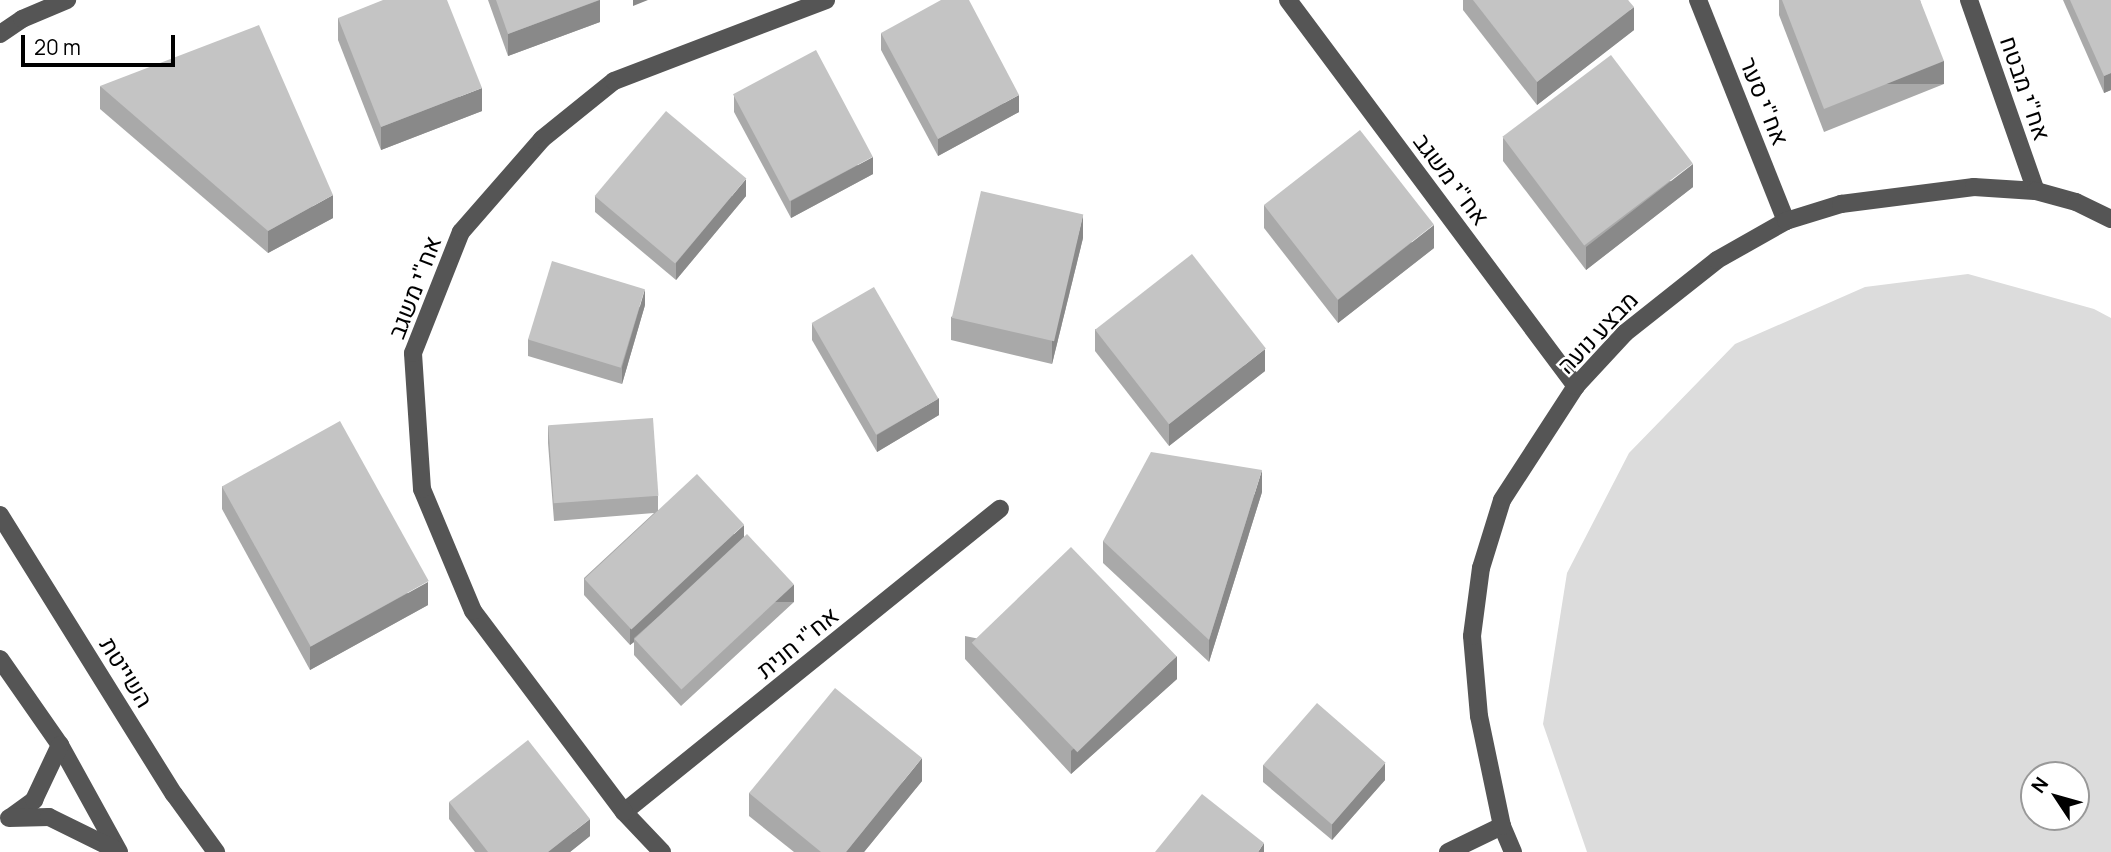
<!DOCTYPE html>
<html>
<head>
<meta charset="utf-8">
<style>
  body { margin:0 }
  #map { position:relative; width:2111px; height:852px; overflow:hidden; background:#fff; font-family:Manrope,Heebo,sans-serif }
  div>[style] { position:absolute }
  .green>* { inset:0; background:#dcdcdc }
  .minor>* { height:18px; margin:-9px; padding:0 9px; transform-origin:9px; border-radius:9px; background:#555 }
  .wall>* { inset:0; background:#a9a9a9 }
  .shaded-wall>* { inset:0; background:#898989; transform-origin:0 0 }
  .building>* { inset:0; background:#c4c4c4; transform-origin:0 0 }
  span { translate:-50% -50%; white-space:nowrap; text-align:center; line-height:1.15; -webkit-text-stroke:5px #fff; paint-order:stroke }
  .street-label { font-size:24px; color:#000 }
  .north { position:absolute; left:2020px; top:761px; width:70px; height:70px; box-sizing:border-box; background:#fff; border:2px solid #999; border-radius:50%; rotate:306deg; font-size:19px; font-weight:700; line-height:28px; text-align:center; color:#000 }
  .north::after { content:''; display:block; margin:auto; width:24px; height:32px; background:#000; clip-path:polygon(50% 0,100% 100%,50% 72%,0 100%) }
  .scale { position:absolute; left:21px; top:35px; width:154px; height:32px; box-sizing:border-box; border:4px solid #000; border-top:0; padding-left:9px; font-size:21px; line-height:24px; white-space:nowrap; color:#000; -webkit-text-stroke:5px #fff; paint-order:stroke }
</style>
</head>
<body>
<div id="map">
  <div class="green">
    <i style="clip-path:polygon(evenodd,1968px 274px,2094px 309px,2111px 318px,2111px 852px,1587px 852px,1543px 724px,1567px 573px,1629px 453px,1735px 344px,1865px 287px,1968px 274px,2076px 775px,2076px 817px,2034px 817px,2034px 775px,2076px 775px)"></i>
  </div>
  <div class="minor">
    <i style="left:1288px;top:0;width:482px;rotate:53.3deg"></i>
    <i style="left:1698px;top:0;width:238px;rotate:68.3deg"></i>
    <i style="left:1969px;top:0;width:202px;rotate:70.7deg"></i>
    <i style="left:0;top:34px;width:27px;rotate:-34deg"></i>
    <i style="left:22px;top:19px;width:49px;rotate:-22.9deg"></i>
    <i style="left:0;top:515px;width:329px;rotate:58.1deg"></i>
    <i style="left:174px;top:794px;width:72px;rotate:54.1deg"></i>
    <i style="left:0;top:659px;width:105px;rotate:55.1deg"></i>
    <i style="left:60px;top:745px;width:122px;rotate:61.1deg"></i>
    <i style="left:624px;top:812px;width:483px;rotate:-38.9deg"></i>
    <i style="left:11px;top:817px;width:29px;rotate:-36deg"></i>
    <i style="left:34px;top:800px;width:61px;rotate:-64.7deg"></i>
    <i style="left:9px;top:818px;width:40px;rotate:-1.4deg"></i>
    <i style="left:49px;top:817px;width:75px;rotate:26.2deg"></i>
    <i style="left:662px;top:852px;width:55px;rotate:-133.5deg"></i>
    <i style="left:624px;top:812px;width:251px;rotate:-126.9deg"></i>
    <i style="left:473px;top:611px;width:132px;rotate:-112.7deg"></i>
    <i style="left:422px;top:489px;width:136px;rotate:-93.8deg"></i>
    <i style="left:413px;top:353px;width:130px;rotate:-68.4deg"></i>
    <i style="left:461px;top:232px;width:123px;rotate:-48.9deg"></i>
    <i style="left:542px;top:139px;width:92px;rotate:-38.9deg"></i>
    <i style="left:614px;top:81px;width:227px;rotate:-20.9deg"></i>
    <i style="left:1448px;top:852px;width:60px;rotate:-25.7deg"></i>
    <i style="left:1513px;top:852px;width:28px;rotate:-113deg"></i>
    <i style="left:1502px;top:826px;width:112px;rotate:-101.8deg"></i>
    <i style="left:1479px;top:716px;width:80px;rotate:-95deg"></i>
    <i style="left:1472px;top:636px;width:69px;rotate:-82.5deg"></i>
    <i style="left:1481px;top:568px;width:71px;rotate:-72.8deg"></i>
    <i style="left:1502px;top:500px;width:136px;rotate:-57deg"></i>
    <i style="left:1576px;top:386px;width:72px;rotate:-47.2deg"></i>
    <i style="left:1625px;top:333px;width:117px;rotate:-38.4deg"></i>
    <i style="left:1717px;top:260px;width:79px;rotate:-29.5deg"></i>
    <i style="left:1786px;top:221px;width:58px;rotate:-17.2deg"></i>
    <i style="left:1841px;top:204px;width:134px;rotate:-7.3deg"></i>
    <i style="left:1974px;top:187px;width:62px;rotate:3.7deg"></i>
    <i style="left:2036px;top:191px;width:41px;rotate:15.4deg"></i>
    <i style="left:2076px;top:202px;width:39px;rotate:26deg"></i>
  </div>
  <div class="wall">
    <i style="clip-path:polygon(488px 0,600px 0,600px 22px,508px 56px)"></i>
    <i style="clip-path:polygon(1463px 0,1628px 0,1634px 30px,1537px 105px,1463px 10px)"></i>
    <i style="clip-path:polygon(1779px 0,1920px 0,1944px 84px,1824px 132px,1779px 15px)"></i>
    <i style="clip-path:polygon(2063px 0,2111px 0,2111px 90px,2104px 93px)"></i>
    <i style="clip-path:polygon(338px 18px,482px 111px,381px 150px,338px 40px)"></i>
    <i style="clip-path:polygon(881px 33px,1019px 112px,938px 156px,881px 50px)"></i>
    <i style="clip-path:polygon(100px 86px,333px 218px,268px 253px,100px 109px)"></i>
    <i style="clip-path:polygon(734px 95px,873px 174px,791px 218px,734px 112px)"></i>
    <i style="clip-path:polygon(1503px 138px,1693px 187px,1586px 270px,1503px 161px)"></i>
    <i style="clip-path:polygon(595px 196px,746px 196px,676px 280px,595px 212px)"></i>
    <i style="clip-path:polygon(1264px 205px,1434px 248px,1338px 323px,1264px 228px)"></i>
    <i style="clip-path:polygon(1083px 238px,1052px 364px,951px 340px,951px 317px)"></i>
    <i style="clip-path:polygon(645px 305px,622px 384px,528px 356px,528px 339px)"></i>
    <i style="clip-path:polygon(812px 323px,939px 415px,877px 452px,812px 340px)"></i>
    <i style="clip-path:polygon(1095px 329px,1265px 371px,1169px 446px,1095px 351px)"></i>
    <i style="clip-path:polygon(548px 426px,658px 496px,658px 510px,744px 537px,794px 602px,681px 706px,634px 655px,634px 642px,630px 645px,584px 595px,584px 578px,654px 513px,554px 521px,548px 443px)"></i>
    <i style="clip-path:polygon(222px 486px,428px 605px,310px 670px,222px 509px)"></i>
    <i style="clip-path:polygon(1262px 492px,1209px 662px,1103px 563px,1103px 541px)"></i>
    <i style="clip-path:polygon(965px 636px,1177px 679px,1071px 774px,965px 659px)"></i>
    <i style="clip-path:polygon(1263px 765px,1385px 780px,1332px 840px,1263px 782px)"></i>
    <i style="clip-path:polygon(922px 781px,864px 852px,794px 852px,749px 816px,749px 793px)"></i>
    <i style="clip-path:polygon(449px 802px,590px 836px,570px 852px,475px 852px,449px 819px)"></i>
  </div>
  <div class="shaded-wall">
    <i style="clip-path:polygon(600px 0,600px 22px,508px 56px,508px 34px)"></i>
    <i style="clip-path:polygon(633px 0,648px 0,633px 6px)"></i>
    <i style="clip-path:polygon(1634px 7px,1634px 30px,1537px 105px,1537px 82px)"></i>
    <i style="left:1944px;top:61px;width:23px;height:129px;rotate:90deg"></i>
    <i style="clip-path:polygon(2111px 73px,2111px 90px,2104px 93px,2104px 76px)"></i>
    <i style="clip-path:polygon(482px 88px,482px 111px,381px 150px,381px 127px)"></i>
    <i style="clip-path:polygon(1019px 95px,1019px 112px,938px 156px,938px 139px)"></i>
    <i style="clip-path:polygon(873px 157px,873px 174px,791px 218px,791px 201px)"></i>
    <i style="clip-path:polygon(1693px 164px,1693px 187px,1586px 270px,1586px 247px)"></i>
    <i style="clip-path:polygon(746px 179px,746px 196px,676px 280px,676px 263px)"></i>
    <i style="clip-path:polygon(333px 195px,333px 218px,268px 253px,268px 231px)"></i>
    <i style="clip-path:polygon(1083px 215px,1083px 238px,1052px 364px,1052px 341px)"></i>
    <i style="clip-path:polygon(1434px 225px,1434px 248px,1338px 323px,1338px 300px)"></i>
    <i style="clip-path:polygon(645px 289px,645px 305px,622px 384px,622px 367px)"></i>
    <i style="clip-path:polygon(1265px 349px,1265px 371px,1169px 446px,1169px 424px)"></i>
    <i style="clip-path:polygon(939px 398px,939px 415px,877px 452px,877px 435px)"></i>
    <i style="clip-path:polygon(1262px 470px,1262px 492px,1209px 662px,1209px 640px)"></i>
    <i style="clip-path:polygon(744px 525px,744px 542px,634px 638px,634px 642px,630px 645px,630px 629px)"></i>
    <i style="clip-path:polygon(428px 582px,428px 605px,310px 670px,310px 647px)"></i>
    <i style="left:794px;top:585px;width:17px;height:154px;rotate:90deg"></i>
    <i style="clip-path:polygon(1177px 656px,1177px 679px,1071px 774px,1071px 751px)"></i>
    <i style="clip-path:polygon(922px 758px,922px 781px,864px 852px,846px 852px)"></i>
    <i style="clip-path:polygon(1385px 763px,1385px 780px,1332px 840px,1332px 824px)"></i>
    <i style="clip-path:polygon(590px 819px,590px 836px,570px 852px,548px 852px)"></i>
    <i style="clip-path:polygon(1264px 843px,1264px 852px,1258px 852px)"></i>
  </div>
  <div class="building">
    <i style="clip-path:polygon(383px 0,447px 0,482px 88px,381px 127px,338px 18px)"></i>
    <i style="clip-path:polygon(496px 0,599px 0,508px 34px)"></i>
    <i style="clip-path:polygon(941px 0,969px 0,1019px 95px,938px 139px,881px 33px)"></i>
    <i style="clip-path:polygon(1473px 0,1628px 0,1634px 7px,1537px 82px)"></i>
    <i style="clip-path:polygon(1782px 0,1920px 0,1944px 61px,1824px 109px)"></i>
    <i style="clip-path:polygon(2070px 0,2111px 0,2111px 73px,2104px 76px)"></i>
    <i style="clip-path:polygon(259px 25px,333px 195px,268px 231px,100px 86px)"></i>
    <i style="left:816px;top:50px;width:121px;height:94px;rotate:62deg"></i>
    <i style="left:1611px;top:55px;width:136px;height:136px;rotate:53deg"></i>
    <i style="left:666px;top:111px;width:105px;height:111px;rotate:40deg"></i>
    <i style="left:1360px;top:130px;width:120px;height:122px;rotate:52deg"></i>
    <i style="left:981px;top:191px;width:105px;height:130px;rotate:13deg"></i>
    <i style="left:1192px;top:254px;width:120px;height:123px;rotate:52deg"></i>
    <i style="left:552px;top:261px;width:97px;height:82px;rotate:17deg"></i>
    <i style="left:874px;top:287px;width:129px;height:72px;rotate:60deg"></i>
    <i style="left:653px;top:418px;width:78px;height:105px;rotate:86deg"></i>
    <i style="left:340px;top:421px;width:183px;height:135px;rotate:61deg"></i>
    <i style="clip-path:polygon(1151px 452px,1262px 470px,1209px 640px,1103px 541px)"></i>
    <i style="left:697px;top:474px;width:69px;height:154px;rotate:47deg"></i>
    <i style="left:747px;top:534px;width:69px;height:154px;rotate:47deg"></i>
    <i style="left:1071px;top:547px;width:152px;height:138px;rotate:46deg"></i>
    <i style="clip-path:polygon(835px 688px,922px 758px,846px 852px,821px 852px,749px 793px)"></i>
    <i style="left:1317px;top:703px;width:91px;height:82px;rotate:41deg"></i>
    <i style="clip-path:polygon(528px 740px,590px 819px,548px 852px,488px 852px,449px 802px)"></i>
    <i style="clip-path:polygon(1202px 794px,1264px 843px,1258px 852px,1155px 852px)"></i>
  </div>
  <div class="street-label">
    <span style="left:2026px;top:88px;rotate:71deg">אח"י מבטח</span>
    <span style="left:1765px;top:101px;rotate:68deg">אח"י סער</span>
    <span style="left:1452px;top:179px;rotate:53deg">אח"י משגב</span>
    <span style="left:414px;top:287px;rotate:-69deg">אח"י משגב</span>
    <span style="left:1597px;top:332px;rotate:-46deg">מבצע נועה</span>
    <span style="left:797px;top:642px;rotate:-39deg">אח"י חנית</span>
    <span style="left:127px;top:672px;rotate:58deg">השייטת</span>
  </div>
  <div class="north">N</div>
  <div class="scale">20 m</div>
</div>
</body>
</html>
